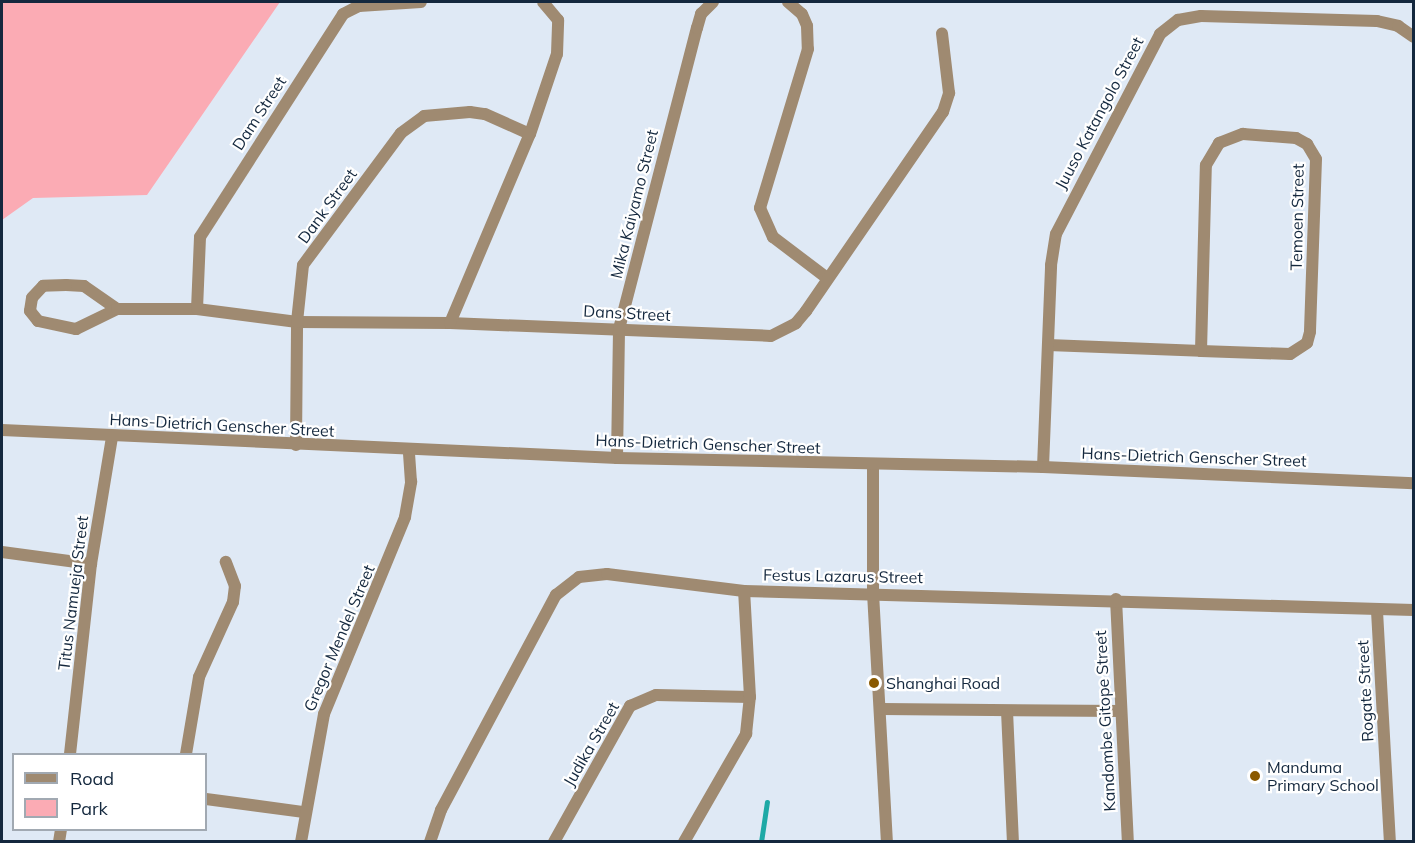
<!DOCTYPE html>
<html>
<head>
<meta charset="utf-8">
<style>
  body { margin:0 }
  #map { position:relative; width:1415px; height:843px; overflow:hidden; background:#dfe9f5; font-family:Mulish,sans-serif }
  div>[style] { position:absolute }
  .green>* { inset:0; background:#fbabb4 }
  .stream>* { height:4.5px; margin:-2.25px; padding:0 2.25px; transform-origin:2.25px; border-radius:2.25px; background:#1da9a6 }
  .minor>* { height:12px; margin:-6px; padding:0 6px; transform-origin:6px; border-radius:6px; background:#9f8a71 }
  .tertiary>* { height:12px; margin:-6px; padding:0 6px; transform-origin:6px; border-radius:6px; background:#9f8a71 }
  .dots>* { width:16px; height:16px; translate:-50% -50%; box-sizing:border-box; border:3px solid #fff; border-radius:50% }
  span { translate:-50% -50%; white-space:nowrap; text-align:center; line-height:1.15; -webkit-text-stroke:4.5px #fff; paint-order:stroke }
  .street-label { font-size:16px; color:#14283e }
  .poi-label { font-size:16px; color:#14283e }
  .left { translate:0 -50%; text-align:left }
  .frame { position:absolute; inset:0; border:3px solid #14283e; pointer-events:none }
  .legend { position:absolute; left:12px; top:753px; width:195px; height:78px; box-sizing:border-box; background:#fff; border:2px solid #a1a9b2; margin:0; padding:8px 10px; list-style:none; font-size:18px; color:#14283e }
  .legend li { display:flex; align-items:center; gap:12px; height:30px }
  .legend b { width:30px; border:2px solid #a1a9b2 }
</style>
</head>
<body>
<div id="map">
  <div class="green">
    <i style="clip-path:polygon(2px 2px,280px 2px,147px 195px,33px 198px,2px 220px)"></i>
  </div>
  <div class="stream">
    <i style="left:761px;top:842px;width:40px;rotate:-81.5deg"></i>
  </div>
  <div class="minor">
    <i style="left:788px;top:2px;width:18px;rotate:41deg"></i>
    <i style="left:802px;top:14px;width:13px;rotate:67deg"></i>
    <i style="left:807px;top:26px;width:23px;rotate:88deg"></i>
    <i style="left:808px;top:49px;width:166px;rotate:106.8deg"></i>
    <i style="left:760px;top:208px;width:32px;rotate:66deg"></i>
    <i style="left:773px;top:237px;width:68px;rotate:37.2deg"></i>
    <i style="left:1243px;top:134px;width:53px;rotate:4.3deg"></i>
    <i style="left:1296px;top:138px;width:13px;rotate:29deg"></i>
    <i style="left:1307px;top:144px;width:17px;rotate:59deg"></i>
    <i style="left:1316px;top:159px;width:173px;rotate:92deg"></i>
    <i style="left:1310px;top:332px;width:11px;rotate:105deg"></i>
    <i style="left:1307px;top:343px;width:20px;rotate:147deg"></i>
    <i style="left:1290px;top:354px;width:89px;rotate:-178.1deg"></i>
    <i style="left:1201px;top:351px;width:186px;rotate:-88.5deg"></i>
    <i style="left:1206px;top:165px;width:26px;rotate:-59deg"></i>
    <i style="left:1219px;top:143px;width:26px;rotate:-21deg"></i>
    <i style="left:117px;top:309px;width:40px;rotate:-145.1deg"></i>
    <i style="left:84px;top:286px;width:18px;rotate:-177deg"></i>
    <i style="left:66px;top:285px;width:23px;rotate:178deg"></i>
    <i style="left:43px;top:286px;width:16px;rotate:133deg"></i>
    <i style="left:32px;top:298px;width:13px;rotate:99deg"></i>
    <i style="left:30px;top:311px;width:13px;rotate:51deg"></i>
    <i style="left:38px;top:321px;width:39px;rotate:12deg"></i>
    <i style="left:76px;top:329px;width:46px;rotate:-26deg"></i>
    <i style="left:117px;top:309px;width:80px"></i>
    <i style="left:197px;top:309px;width:101px;rotate:7.4deg"></i>
    <i style="left:297px;top:322px;width:153px;rotate:0.4deg"></i>
    <i style="left:450px;top:323px;width:321px;rotate:2.3deg"></i>
    <i style="left:771px;top:336px;width:28px;rotate:-27deg"></i>
    <i style="left:796px;top:323px;width:16px;rotate:-50deg"></i>
    <i style="left:806px;top:311px;width:242px;rotate:-55.5deg"></i>
    <i style="left:943px;top:112px;width:20px;rotate:-72deg"></i>
    <i style="left:949px;top:93px;width:60px;rotate:-96.7deg"></i>
    <i style="left:197px;top:309px;width:72px;rotate:-87.6deg"></i>
    <i style="left:200px;top:237px;width:265px;rotate:-57.3deg"></i>
    <i style="left:343px;top:14px;width:18px;rotate:-27deg"></i>
    <i style="left:359px;top:6px;width:62px;rotate:-3.7deg"></i>
    <i style="left:450px;top:323px;width:205px;rotate:-67.1deg"></i>
    <i style="left:530px;top:134px;width:84px;rotate:-71.4deg"></i>
    <i style="left:557px;top:54px;width:34px;rotate:-88deg"></i>
    <i style="left:558px;top:20px;width:23px;rotate:-130deg"></i>
    <i style="left:1048px;top:345px;width:153px;rotate:2.2deg"></i>
    <i style="left:296px;top:445px;width:123px;rotate:-89.5deg"></i>
    <i style="left:297px;top:322px;width:57px;rotate:-84deg"></i>
    <i style="left:303px;top:265px;width:164px;rotate:-53.4deg"></i>
    <i style="left:401px;top:133px;width:29px;rotate:-36deg"></i>
    <i style="left:424px;top:116px;width:46px;rotate:-5deg"></i>
    <i style="left:470px;top:112px;width:15px;rotate:8deg"></i>
    <i style="left:485px;top:114px;width:49px;rotate:24deg"></i>
    <i style="left:617px;top:458px;width:129px;rotate:-89.1deg"></i>
    <i style="left:619px;top:329px;width:311px;rotate:-75.5deg"></i>
    <i style="left:697px;top:28px;width:15px;rotate:-74deg"></i>
    <i style="left:701px;top:14px;width:17px;rotate:-45deg"></i>
    <i style="left:873px;top:466px;width:127px;rotate:90deg"></i>
    <i style="left:873px;top:593px;width:249px;rotate:86.8deg"></i>
    <i style="left:1043px;top:467px;width:202px;rotate:-87.7deg"></i>
    <i style="left:1051px;top:265px;width:31px;rotate:-81deg"></i>
    <i style="left:1056px;top:234px;width:225px;rotate:-62.5deg"></i>
    <i style="left:1160px;top:34px;width:23px;rotate:-38deg"></i>
    <i style="left:1178px;top:20px;width:23px;rotate:-10deg"></i>
    <i style="left:1201px;top:16px;width:176px;rotate:1.6deg"></i>
    <i style="left:1377px;top:21px;width:22px;rotate:13deg"></i>
    <i style="left:1398px;top:26px;width:19px;rotate:35deg"></i>
    <i style="left:2px;top:552px;width:90px;rotate:7.7deg"></i>
    <i style="left:1116px;top:599px;width:243px;rotate:87.2deg"></i>
    <i style="left:1377px;top:611px;width:231px;rotate:86.8deg"></i>
    <i style="left:882px;top:709px;width:239px;rotate:0.5deg"></i>
    <i style="left:1007px;top:711px;width:131px;rotate:87.4deg"></i>
    <i style="left:70px;top:754px;width:191px;rotate:-83.7deg"></i>
    <i style="left:91px;top:564px;width:129px;rotate:-80.6deg"></i>
    <i style="left:186px;top:754px;width:78px;rotate:-80.4deg"></i>
    <i style="left:199px;top:677px;width:82px;rotate:-65.6deg"></i>
    <i style="left:233px;top:602px;width:16px;rotate:-83deg"></i>
    <i style="left:235px;top:586px;width:26px;rotate:-111deg"></i>
    <i style="left:206px;top:799px;width:99px;rotate:7.6deg"></i>
    <i style="left:59px;top:842px;width:12px;rotate:-81deg"></i>
    <i style="left:301px;top:842px;width:130px;rotate:-79.8deg"></i>
    <i style="left:324px;top:714px;width:213px;rotate:-67.6deg"></i>
    <i style="left:405px;top:517px;width:36px;rotate:-80deg"></i>
    <i style="left:411px;top:482px;width:32px;rotate:-94deg"></i>
    <i style="left:430px;top:842px;width:34px;rotate:-71deg"></i>
    <i style="left:441px;top:810px;width:244px;rotate:-61.9deg"></i>
    <i style="left:556px;top:595px;width:29px;rotate:-38deg"></i>
    <i style="left:579px;top:577px;width:28px;rotate:-6deg"></i>
    <i style="left:607px;top:574px;width:138px;rotate:7.1deg"></i>
    <i style="left:744px;top:591px;width:670px;rotate:1.62deg"></i>
    <i style="left:554px;top:842px;width:156px;rotate:-60.8deg"></i>
    <i style="left:630px;top:706px;width:28px;rotate:-23deg"></i>
    <i style="left:656px;top:695px;width:94px;rotate:1.2deg"></i>
    <i style="left:684px;top:842px;width:125px;rotate:-60.1deg"></i>
    <i style="left:746px;top:734px;width:37px;rotate:-84deg"></i>
    <i style="left:750px;top:697px;width:106px;rotate:-93.2deg"></i>
  </div>
  <div class="tertiary">
    <i style="left:2px;top:430px;width:616px;rotate:2.61deg"></i>
    <i style="left:617px;top:458px;width:426px;rotate:1.2deg"></i>
    <i style="left:1043px;top:467px;width:371px;rotate:2.5deg"></i>
  </div>
  <div class="dots">
    <i style="left:874px;top:683px;background:#8a5900"></i>
    <i style="left:1255px;top:776px;background:#8a5900"></i>
  </div>
  <div class="street-label">
    <span style="left:259px;top:113px;rotate:-57deg">Dam Street</span>
    <span style="left:1099px;top:113px;rotate:-62deg">Juuso Katangolo Street</span>
    <span style="left:634px;top:204px;rotate:-76deg">Mika Kaiyamo Street</span>
    <span style="left:327px;top:206px;rotate:-54deg">Dank Street</span>
    <span style="left:1297px;top:217px;rotate:-89deg">Temoen Street</span>
    <span style="left:627px;top:313px;rotate:3deg">Dans Street</span>
    <span style="left:222px;top:425px;rotate:3deg">Hans-Dietrich Genscher Street</span>
    <span style="left:708px;top:444px;rotate:2deg">Hans-Dietrich Genscher Street</span>
    <span style="left:1194px;top:457px;rotate:2deg">Hans-Dietrich Genscher Street</span>
    <span style="left:843px;top:576px;rotate:1deg">Festus Lazarus Street</span>
    <span style="left:73px;top:593px;rotate:-83deg">Titus Namueja Street</span>
    <span style="left:339px;top:638px;rotate:-67deg">Gregor Mendel Street</span>
    <span style="left:1365px;top:691px;rotate:-93deg">Rogate Street</span>
    <span style="left:1105px;top:721px;rotate:-93deg">Kandombe Gitope Street</span>
    <span style="left:591px;top:744px;rotate:-60deg">Judika Street</span>
  </div>
  <div class="poi-label">
    <span class="left" style="left:886px;top:683px">Shanghai Road</span>
    <span class="left" style="left:1267px;top:776px">Manduma<br>Primary School</span>
  </div>
  <div class="frame"></div>
  <ul class="legend">
  <li><b style="height:8px;background:#9f8a71"></b>Road</li>
  <li><b style="height:16px;background:#fbabb4"></b>Park</li>
  </ul>
</div>
</body>
</html>
